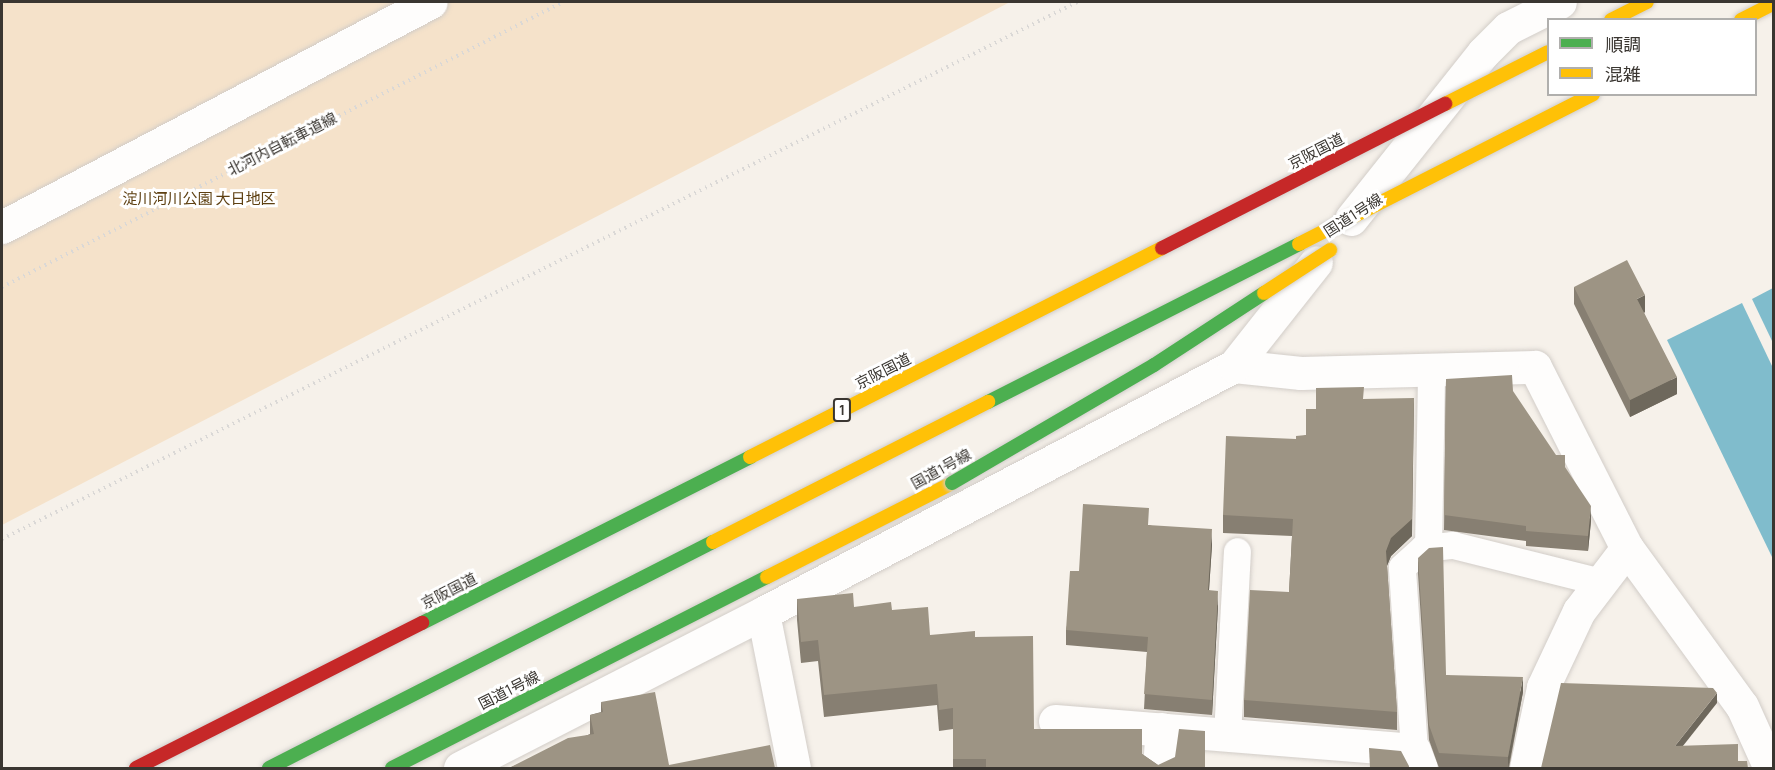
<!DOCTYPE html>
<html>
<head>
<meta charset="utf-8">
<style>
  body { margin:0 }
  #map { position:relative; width:1775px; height:770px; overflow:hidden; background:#f6f1ea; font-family:Manrope,"Noto Sans JP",sans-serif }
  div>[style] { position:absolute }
  .green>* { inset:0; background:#f5e2ca }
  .water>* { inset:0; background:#80bccc }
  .path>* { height:4px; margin-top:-2px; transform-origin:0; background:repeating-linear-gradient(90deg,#dad8d6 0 1.5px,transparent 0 6px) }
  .roads { filter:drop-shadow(0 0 2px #d2cdc8) drop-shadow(0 0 2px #d2cdc8) }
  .lane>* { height:27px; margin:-13.5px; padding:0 13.5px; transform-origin:13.5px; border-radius:13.5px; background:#fefdfc }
  .street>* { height:33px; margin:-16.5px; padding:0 16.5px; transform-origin:16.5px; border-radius:16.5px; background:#fefdfc }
  .fast>* { height:14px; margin:-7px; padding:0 7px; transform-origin:7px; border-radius:7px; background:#4caf50 }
  .slow>* { height:14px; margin:-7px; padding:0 7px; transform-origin:7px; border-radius:7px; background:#ffc107 }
  .bridges { filter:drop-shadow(0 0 2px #d1cecb) drop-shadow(0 0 2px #d1cecb) }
  .fast-bridge>* { height:14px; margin:-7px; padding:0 7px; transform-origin:7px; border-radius:7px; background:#4caf50 }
  .slow-bridge>* { height:14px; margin:-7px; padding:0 7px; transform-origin:7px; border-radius:7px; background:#ffc107 }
  .jam-bridge>* { height:14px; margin:-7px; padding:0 7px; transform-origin:7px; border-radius:7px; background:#c62828 }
  .wall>* { inset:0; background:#877f72 }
  .shaded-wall>* { inset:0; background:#6e685c }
  .building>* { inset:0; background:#9d9484 }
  span { translate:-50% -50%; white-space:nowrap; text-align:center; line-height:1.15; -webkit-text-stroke:6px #fff; paint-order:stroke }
  .shield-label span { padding:2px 4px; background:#fff; border:2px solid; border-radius:4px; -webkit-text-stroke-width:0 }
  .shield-label { font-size:14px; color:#3a3631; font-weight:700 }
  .street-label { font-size:15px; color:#3a3631 }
  .park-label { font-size:15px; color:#5e4012 }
  .frame { position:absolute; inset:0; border:3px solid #3a3631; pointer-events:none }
  .legend { position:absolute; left:1547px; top:18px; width:210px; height:78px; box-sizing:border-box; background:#fff; border:2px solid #b0afad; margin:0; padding:8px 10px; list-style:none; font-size:18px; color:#3a3631 }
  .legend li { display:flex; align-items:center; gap:12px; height:30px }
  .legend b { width:30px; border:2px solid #b0afad }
</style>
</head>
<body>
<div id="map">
  <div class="green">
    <i style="clip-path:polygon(2px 2px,1010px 2px,2px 525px)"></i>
  </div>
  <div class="water">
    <i style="clip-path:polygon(1773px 288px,1773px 343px,1752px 299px)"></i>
    <i style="clip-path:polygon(1742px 303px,1773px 368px,1773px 559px,1667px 340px)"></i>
  </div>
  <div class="path">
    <i style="left:2px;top:287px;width:629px;rotate:-26.93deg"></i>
    <i style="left:2px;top:539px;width:1202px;rotate:-26.54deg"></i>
  </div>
  <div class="roads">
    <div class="lane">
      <i style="left:1428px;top:548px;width:178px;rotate:-89deg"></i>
      <i style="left:1227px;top:735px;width:184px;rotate:-86.9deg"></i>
      <i style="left:1414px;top:750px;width:183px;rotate:-93.8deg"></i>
      <i style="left:1402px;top:567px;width:28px;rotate:-42deg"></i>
      <i style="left:1423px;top:548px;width:30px;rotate:-6deg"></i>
      <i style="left:1453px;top:545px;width:153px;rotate:14deg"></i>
    </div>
    <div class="street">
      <i style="left:1351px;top:219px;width:212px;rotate:-51.5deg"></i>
      <i style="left:1483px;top:53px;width:35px;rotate:-45deg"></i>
      <i style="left:1508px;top:28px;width:58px;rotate:-26.6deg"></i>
      <i style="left:2px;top:227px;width:484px;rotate:-27.7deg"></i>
      <i style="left:1234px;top:366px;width:67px;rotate:6deg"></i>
      <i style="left:1301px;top:373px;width:234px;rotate:-1.5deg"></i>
      <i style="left:1535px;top:367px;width:203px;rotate:63.1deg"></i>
      <i style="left:1627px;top:548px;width:195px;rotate:54deg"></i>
      <i style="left:1742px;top:706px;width:68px;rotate:65.7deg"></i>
      <i style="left:763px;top:613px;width:532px;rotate:-27.67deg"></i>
      <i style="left:1234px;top:366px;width:132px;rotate:-51.7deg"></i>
      <i style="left:1055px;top:721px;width:360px;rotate:4.6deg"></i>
      <i style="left:1414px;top:750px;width:19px;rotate:69deg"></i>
      <i style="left:460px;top:768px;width:340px;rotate:-27.1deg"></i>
      <i style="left:763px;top:613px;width:158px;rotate:78.7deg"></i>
      <i style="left:1159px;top:768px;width:39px;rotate:-86deg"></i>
      <i style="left:1526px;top:768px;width:83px;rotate:-78.1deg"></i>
      <i style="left:1543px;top:687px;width:84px;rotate:-64.7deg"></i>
      <i style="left:1579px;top:611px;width:79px;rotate:-52.7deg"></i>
    </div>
    <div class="fast">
      <i style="left:392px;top:768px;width:421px;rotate:-27deg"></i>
    </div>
    <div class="slow">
      <i style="left:1611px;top:20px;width:40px;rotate:-26.6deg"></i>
      <i style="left:1741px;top:20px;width:37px;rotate:-27deg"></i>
      <i style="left:767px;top:577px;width:208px;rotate:-26.9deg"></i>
    </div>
  </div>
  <div class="bridges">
    <div class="fast-bridge">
      <i style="left:988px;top:402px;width:349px;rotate:-26.9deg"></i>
      <i style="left:952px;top:483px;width:234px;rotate:-30.3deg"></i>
      <i style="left:1154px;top:365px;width:131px;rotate:-33.2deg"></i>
      <i style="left:422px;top:623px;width:368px;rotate:-26.8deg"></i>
      <i style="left:269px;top:768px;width:498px;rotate:-27deg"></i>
    </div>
    <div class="slow-bridge">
      <i style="left:1445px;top:104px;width:115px;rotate:-26.8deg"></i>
      <i style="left:1299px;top:244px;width:330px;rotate:-27deg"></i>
      <i style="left:1264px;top:293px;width:79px;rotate:-33.1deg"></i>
      <i style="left:750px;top:457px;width:462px;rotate:-26.9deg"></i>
      <i style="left:713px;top:542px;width:309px;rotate:-27deg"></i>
    </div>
    <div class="jam-bridge">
      <i style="left:1162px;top:248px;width:318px;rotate:-27deg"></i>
      <i style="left:136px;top:768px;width:321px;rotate:-26.9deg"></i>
    </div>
  </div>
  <div class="wall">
    <i style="clip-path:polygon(1574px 287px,1645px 312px,1644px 313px,1677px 394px,1630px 417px,1574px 304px)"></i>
    <i style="clip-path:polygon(1446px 379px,1565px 469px,1591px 521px,1588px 551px,1526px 546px,1526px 541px,1444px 530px)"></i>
    <i style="clip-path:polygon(1364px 399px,1412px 536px,1391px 556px,1387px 566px,1397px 712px,1397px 730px,1244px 717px,1244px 700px,1289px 592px,1292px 536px,1223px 533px,1223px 515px,1296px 439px,1306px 435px)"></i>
    <i style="clip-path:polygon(1149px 525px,1212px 545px,1209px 590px,1218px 606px,1212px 715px,1144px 709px,1147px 652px,1066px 645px,1066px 630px,1079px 571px)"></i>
    <i style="clip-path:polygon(1418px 558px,1446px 675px,1523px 692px,1509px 768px,1439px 768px,1429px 740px,1418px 574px)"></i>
    <i style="clip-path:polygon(797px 599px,854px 607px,892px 610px,930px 635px,975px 637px,1034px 729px,1142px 754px,1158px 765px,1205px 768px,953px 768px,953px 729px,939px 731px,937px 705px,824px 717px,818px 661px,801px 663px,797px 620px)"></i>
    <i style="clip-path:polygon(601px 702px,669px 765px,775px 768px,509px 768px,590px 734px,590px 715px,601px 712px)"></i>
  </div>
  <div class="shaded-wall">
    <i style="clip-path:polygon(1645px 295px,1645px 312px,1637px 316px,1637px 299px)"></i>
    <i style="clip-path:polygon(1677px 377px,1677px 394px,1630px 417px,1630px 400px)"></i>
    <i style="clip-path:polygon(1414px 398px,1412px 536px,1391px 556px,1386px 568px,1386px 551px)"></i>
    <i style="clip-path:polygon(1591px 506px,1591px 521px,1588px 551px,1588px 536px)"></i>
    <i style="clip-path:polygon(1212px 529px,1212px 545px,1208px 605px,1208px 590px)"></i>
    <i style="clip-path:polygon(1218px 591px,1218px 606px,1212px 715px,1212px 700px)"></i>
    <i style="clip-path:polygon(1523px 677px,1523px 692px,1508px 768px,1508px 757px)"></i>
    <i style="clip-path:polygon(1717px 693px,1717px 703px,1675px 756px,1675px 746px)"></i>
  </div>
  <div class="building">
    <i style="clip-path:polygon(1627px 260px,1645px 295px,1637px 299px,1677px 377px,1630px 400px,1574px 287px)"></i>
    <i style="clip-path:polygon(1512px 375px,1513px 391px,1556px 455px,1565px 455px,1565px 467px,1591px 506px,1588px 536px,1526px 531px,1526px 526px,1444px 515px,1446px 379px)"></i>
    <i style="clip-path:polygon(1364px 387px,1363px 399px,1414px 398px,1412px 519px,1391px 538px,1386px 551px,1397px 712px,1244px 700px,1250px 590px,1289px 592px,1293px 519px,1223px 515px,1226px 436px,1296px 439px,1296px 436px,1306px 435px,1306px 409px,1316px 409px,1316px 388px)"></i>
    <i style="clip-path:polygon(1083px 504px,1149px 508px,1148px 525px,1212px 529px,1208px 590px,1218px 591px,1212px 700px,1144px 694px,1148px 637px,1066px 630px,1070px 571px,1079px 571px)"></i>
    <i style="clip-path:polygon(1443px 547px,1446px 675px,1523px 677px,1508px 757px,1439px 753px,1429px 725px,1418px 558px,1429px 548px)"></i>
    <i style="clip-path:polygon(853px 593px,854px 607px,891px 602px,892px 610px,928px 607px,930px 635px,975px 631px,975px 637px,1033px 636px,1034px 729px,1142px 729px,1142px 754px,1158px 765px,1175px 757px,1179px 729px,1205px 731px,1205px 768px,986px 768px,986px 759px,953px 759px,953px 708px,939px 710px,937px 684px,824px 695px,818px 640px,801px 642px,797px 599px)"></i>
    <i style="clip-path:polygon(1561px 683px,1713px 688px,1717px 693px,1675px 746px,1738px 744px,1738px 761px,1747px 761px,1748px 768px,1541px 768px)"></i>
    <i style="clip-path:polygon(655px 692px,669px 765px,770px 745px,775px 768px,509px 768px,568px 738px,594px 734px,590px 715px,603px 712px,601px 702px)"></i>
    <i style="clip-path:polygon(1369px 748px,1401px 751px,1409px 766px,1409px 768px,1370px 768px)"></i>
  </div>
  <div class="shield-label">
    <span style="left:842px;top:410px">1</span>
  </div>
  <div class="street-label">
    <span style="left:282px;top:144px;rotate:-27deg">北河内自転車道線</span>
    <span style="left:1316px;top:151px;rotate:-27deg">京阪国道</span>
    <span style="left:1353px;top:215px;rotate:-33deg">国道1号線</span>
    <span style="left:883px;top:371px;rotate:-27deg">京阪国道</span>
    <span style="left:941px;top:469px;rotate:-29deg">国道1号線</span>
    <span style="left:449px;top:591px;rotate:-27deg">京阪国道</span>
    <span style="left:509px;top:690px;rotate:-27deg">国道1号線</span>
  </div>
  <div class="park-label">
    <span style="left:199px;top:199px">淀川河川公園 大日地区</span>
  </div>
  <div class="frame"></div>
  <ul class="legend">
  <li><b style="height:8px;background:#4caf50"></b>順調</li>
  <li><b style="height:8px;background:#ffc107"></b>混雑</li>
  </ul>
</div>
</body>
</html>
